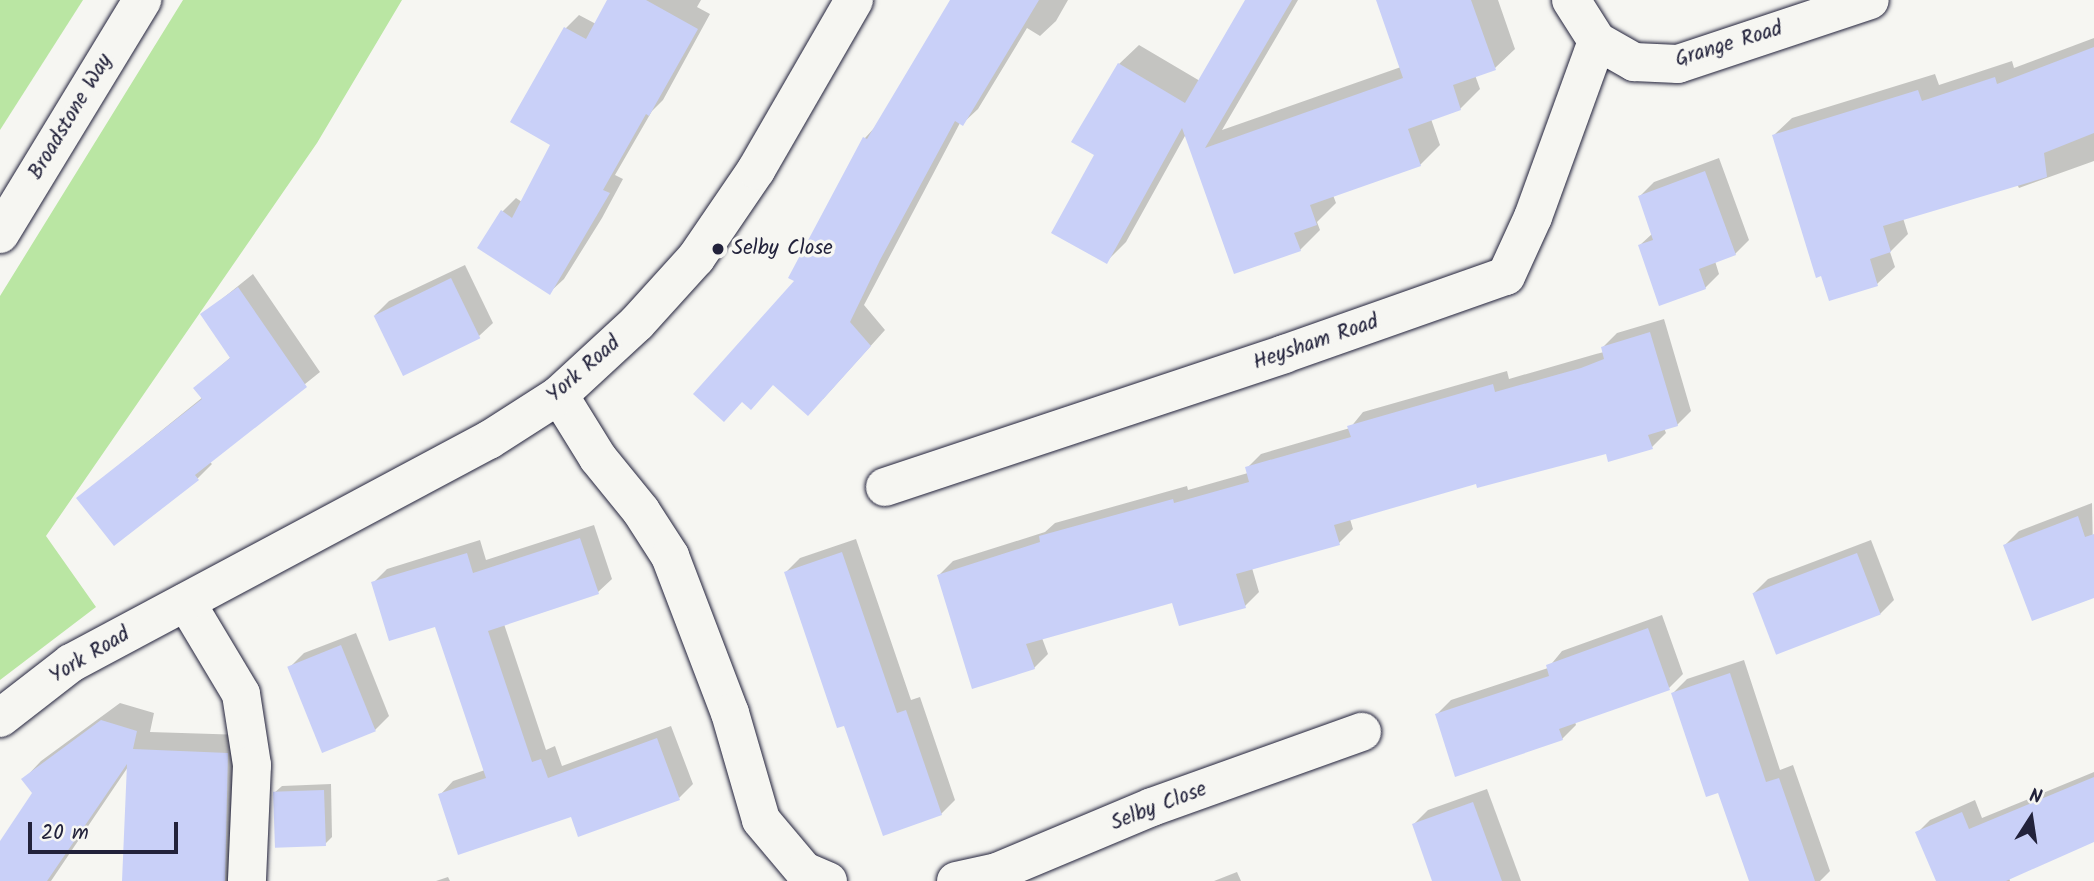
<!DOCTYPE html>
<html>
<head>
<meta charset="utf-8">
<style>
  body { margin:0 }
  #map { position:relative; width:2094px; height:881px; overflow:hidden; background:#f6f6f2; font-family:Kalam,sans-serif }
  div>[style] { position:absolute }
  .green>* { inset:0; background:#bae6a3 }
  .shadow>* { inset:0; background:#0003 }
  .building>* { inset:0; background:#c9d0f8; transform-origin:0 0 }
  .roads { filter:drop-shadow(0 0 2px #22223b) drop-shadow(0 0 2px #22223b) }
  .street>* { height:38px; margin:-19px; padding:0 19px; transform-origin:19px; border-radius:19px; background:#f6f6f2 }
  .secondary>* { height:38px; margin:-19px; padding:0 19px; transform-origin:19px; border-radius:19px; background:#f6f6f2 }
  .dots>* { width:19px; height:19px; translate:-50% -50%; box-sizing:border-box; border:4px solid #f6f6f2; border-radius:50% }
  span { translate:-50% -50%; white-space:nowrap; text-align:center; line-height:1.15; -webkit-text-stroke:7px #f6f6f2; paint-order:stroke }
  .street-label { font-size:21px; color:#22223b }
  .poi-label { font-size:21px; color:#22223b }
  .left { translate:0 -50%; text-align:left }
  .north { position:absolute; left:1996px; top:783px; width:70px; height:70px; -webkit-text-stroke:5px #f6f6f2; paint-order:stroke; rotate:12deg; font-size:19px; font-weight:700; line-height:28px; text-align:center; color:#22223b }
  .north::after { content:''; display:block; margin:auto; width:24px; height:32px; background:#22223b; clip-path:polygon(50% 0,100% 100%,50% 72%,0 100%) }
  .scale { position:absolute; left:28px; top:822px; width:150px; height:32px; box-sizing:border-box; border:4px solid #22223b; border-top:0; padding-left:9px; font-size:21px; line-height:24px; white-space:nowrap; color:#22223b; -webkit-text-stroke:5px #f6f6f2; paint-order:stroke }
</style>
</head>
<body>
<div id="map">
  <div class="green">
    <i style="clip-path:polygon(0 0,83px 0,0 130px)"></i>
    <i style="clip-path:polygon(183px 0,402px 0,317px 143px,46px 536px,96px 607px,0 680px,0 296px)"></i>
  </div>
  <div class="shadow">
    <i style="clip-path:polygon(609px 0,701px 0,697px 7px,710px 14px,663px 100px,652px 111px,615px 175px,623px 179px,602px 218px,564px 279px,550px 292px,502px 212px,516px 198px,522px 202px,552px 144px,565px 29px,579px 15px,596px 24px)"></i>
    <i style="clip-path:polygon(952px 0,1068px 0,1056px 21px,1040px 36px,1027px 28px,978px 109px,962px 124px,960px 123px,864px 305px,885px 330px,823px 399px,797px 281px,790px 278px,865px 138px,877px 125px)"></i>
    <i style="clip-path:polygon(1247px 0,1298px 0,1222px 130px,1401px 67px,1378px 0,1498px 0,1515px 49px,1495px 68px,1475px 75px,1480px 89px,1460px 109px,1431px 119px,1440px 145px,1420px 165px,1333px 195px,1336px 203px,1317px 222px,1320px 230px,1300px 250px,1186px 134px,1126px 242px,1106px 262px,1097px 154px,1119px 64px,1139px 45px,1200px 81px)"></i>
    <i style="clip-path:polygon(2094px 38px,2094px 161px,2019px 188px,2017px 184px,1903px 218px,1908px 234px,1890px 252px,1895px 267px,1877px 284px,1774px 135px,1792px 118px,1935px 74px,1939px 85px,2012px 61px,2014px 68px)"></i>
    <i style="clip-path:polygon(1719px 158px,1749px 240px,1735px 254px,1715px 261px,1719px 274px,1705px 288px,1640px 245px,1653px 233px,1640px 196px,1654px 182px)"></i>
    <i style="clip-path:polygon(465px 265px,493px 323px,479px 336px,375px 315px,389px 301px)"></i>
    <i style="clip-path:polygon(253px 274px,320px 372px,209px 461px,212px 464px,198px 478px,114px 544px,78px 498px,203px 397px,195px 388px,231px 357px,202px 315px)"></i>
    <i style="clip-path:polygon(1664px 319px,1691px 411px,1677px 425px,1664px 428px,1666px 433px,1652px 447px,1607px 452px,1477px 482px,1350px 519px,1353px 529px,1339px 543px,1252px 568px,1259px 592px,1245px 606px,1173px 601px,1042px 638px,1048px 654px,1034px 668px,939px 575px,953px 561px,1045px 532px,1055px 523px,1187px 486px,1188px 490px,1248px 473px,1247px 468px,1261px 454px,1350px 428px,1363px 412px,1507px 371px,1509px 379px,1596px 354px,1604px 352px,1603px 347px,1617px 333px)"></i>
    <i style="clip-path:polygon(2092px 503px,2094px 596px,2005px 545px,2019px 531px)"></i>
    <i style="clip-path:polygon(594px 525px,612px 579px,598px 592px,504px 624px,546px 750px,555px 746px,562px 766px,671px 726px,693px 784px,679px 798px,572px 815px,440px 795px,453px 781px,485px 770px,437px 624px,373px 583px,387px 569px,480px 540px,486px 560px)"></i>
    <i style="clip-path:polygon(856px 539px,911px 700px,920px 697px,955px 800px,941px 814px,786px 572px,800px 558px)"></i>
    <i style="clip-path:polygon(1871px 540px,1894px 600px,1880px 614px,1754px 593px,1768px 579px)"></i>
    <i style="clip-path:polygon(1662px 615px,1683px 674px,1669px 688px,1575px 722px,1576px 725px,1562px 739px,1437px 714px,1451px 700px,1548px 668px,1562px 651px)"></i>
    <i style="clip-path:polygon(356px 633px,389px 716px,375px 730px,290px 667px,304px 653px)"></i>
    <i style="clip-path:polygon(1744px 660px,1780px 770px,1793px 765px,1830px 871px,1820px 881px,1751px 881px,1719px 791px,1673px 693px,1687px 679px)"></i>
    <i style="clip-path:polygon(120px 703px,154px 713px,150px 732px,245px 735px,247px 881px,123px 881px,128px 767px,51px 881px,0 881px,0 844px,34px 793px,24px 779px,41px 761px)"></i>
    <i style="clip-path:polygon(2094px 772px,2094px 840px,2009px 878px,2010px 881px,1938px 881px,1917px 833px,1930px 820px,1975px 800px,1982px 818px)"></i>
    <i style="clip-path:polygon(331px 784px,332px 837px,325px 844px,274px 793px,282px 786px)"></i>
    <i style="clip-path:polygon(1487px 789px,1521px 881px,1434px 881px,1414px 824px,1428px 810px)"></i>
    <i style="clip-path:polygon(1237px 872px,1241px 881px,1214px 881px)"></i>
    <i style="clip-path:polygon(448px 877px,450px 881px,436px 881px)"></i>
  </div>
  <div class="building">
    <i style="clip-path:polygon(607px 0,646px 0,698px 29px,649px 116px,646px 114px,603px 190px,610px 193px,550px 295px,477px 248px,501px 210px,512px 218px,550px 145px,510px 122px,564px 27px,586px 39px)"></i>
    <i style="clip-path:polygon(950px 0,1039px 0,963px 126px,955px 121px,880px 260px,850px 322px,871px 346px,808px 416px,773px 385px,751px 410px,742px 402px,724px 422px,693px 394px,794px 281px,788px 278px,863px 137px,867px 139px)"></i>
    <i style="clip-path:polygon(1245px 0,1292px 0,1205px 148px,1403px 78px,1376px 0,1471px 0,1496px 70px,1453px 85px,1461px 110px,1408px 129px,1421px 166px,1310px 205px,1317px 225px,1294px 233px,1301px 251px,1234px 274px,1182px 128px,1107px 264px,1051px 233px,1094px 155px,1071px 142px,1118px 63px,1185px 103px)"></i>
    <i style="clip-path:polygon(2094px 47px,2094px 133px,2044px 153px,2047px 177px,1883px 226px,1891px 252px,1870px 259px,1878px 286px,1829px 301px,1821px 276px,1816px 278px,1772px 135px,1918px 90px,1922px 101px,1995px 77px,1997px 84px)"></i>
    <i style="clip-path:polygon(1705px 171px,1736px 255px,1699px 269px,1706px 289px,1659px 306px,1638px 245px,1653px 240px,1638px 196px)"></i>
    <i style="left:451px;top:278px;width:67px;height:86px;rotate:64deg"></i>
    <i style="clip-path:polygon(238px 287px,307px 387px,195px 475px,199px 480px,114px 546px,76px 498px,202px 399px,193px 388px,230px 358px,200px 314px)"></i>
    <i style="clip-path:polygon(1650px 332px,1678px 426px,1648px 435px,1653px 449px,1608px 462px,1606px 454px,1477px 488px,1476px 484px,1334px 525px,1340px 545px,1236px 574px,1246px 608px,1179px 626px,1172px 603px,1026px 644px,1035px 669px,972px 689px,937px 575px,1040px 542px,1039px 536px,1173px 499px,1174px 503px,1249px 482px,1245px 467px,1351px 437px,1347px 426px,1493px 384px,1495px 392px,1581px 368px,1604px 359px,1601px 347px)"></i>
    <i style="clip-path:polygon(2078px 516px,2085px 537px,2094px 534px,2094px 598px,2032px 621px,2003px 545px)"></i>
    <i style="clip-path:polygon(580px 538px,599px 594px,488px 631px,532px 762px,541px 759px,548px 778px,657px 738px,680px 800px,578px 837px,571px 817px,458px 855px,438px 794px,486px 778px,435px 627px,389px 641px,371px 582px,467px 553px,473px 573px)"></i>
    <i style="clip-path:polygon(842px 552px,897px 713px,906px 710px,942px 815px,883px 836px,844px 726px,837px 728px,784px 572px)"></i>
    <i style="left:1857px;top:553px;width:66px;height:112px;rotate:69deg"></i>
    <i style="clip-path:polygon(1648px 628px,1670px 690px,1559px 729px,1563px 740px,1455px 777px,1435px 714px,1549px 676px,1546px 665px)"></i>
    <i style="left:341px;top:645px;width:93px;height:58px;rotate:68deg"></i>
    <i style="clip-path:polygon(1730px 673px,1766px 782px,1779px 778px,1815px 881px,1749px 881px,1718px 793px,1706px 797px,1671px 693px)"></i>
    <i style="clip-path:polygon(101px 720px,137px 731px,133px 749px,228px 753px,225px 881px,122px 881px,127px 764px,47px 881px,0 881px,0 841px,32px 793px,21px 779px)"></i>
    <i style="clip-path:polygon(2094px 777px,2094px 842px,2006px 881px,1936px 881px,1915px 832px,1962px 812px,1969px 829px)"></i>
    <i style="left:324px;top:790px;width:56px;height:51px;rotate:88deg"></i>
    <i style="clip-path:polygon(1473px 802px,1502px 881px,1432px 881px,1412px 824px)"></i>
  </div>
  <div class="roads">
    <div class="street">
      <i style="left:1571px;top:0;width:49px;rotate:57.6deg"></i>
      <i style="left:1597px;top:41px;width:43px;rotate:29.6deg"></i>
      <i style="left:1634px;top:62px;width:44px;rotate:2.6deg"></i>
      <i style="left:1678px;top:64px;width:202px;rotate:-18.4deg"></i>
      <i style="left:559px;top:395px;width:74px;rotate:58.2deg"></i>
      <i style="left:598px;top:458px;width:68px;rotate:50.9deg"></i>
      <i style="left:641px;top:511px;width:54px;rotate:57.2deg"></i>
      <i style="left:670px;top:556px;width:168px;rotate:69.1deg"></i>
      <i style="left:730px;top:713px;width:111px;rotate:73.8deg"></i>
      <i style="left:761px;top:820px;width:67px;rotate:49.9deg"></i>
      <i style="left:804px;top:871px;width:26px;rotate:23deg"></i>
      <i style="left:885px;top:487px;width:421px;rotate:-18.4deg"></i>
      <i style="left:1284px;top:354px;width:235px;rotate:-19.4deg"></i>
      <i style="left:1506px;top:276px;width:65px;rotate:-65.4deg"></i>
      <i style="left:1533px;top:217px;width:187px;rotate:-70deg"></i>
      <i style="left:186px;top:602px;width:107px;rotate:59.1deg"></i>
      <i style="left:241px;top:694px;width:72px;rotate:81.2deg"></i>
      <i style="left:252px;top:765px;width:116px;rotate:92.5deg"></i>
      <i style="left:0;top:718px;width:90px;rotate:-37.8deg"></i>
      <i style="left:71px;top:663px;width:474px;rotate:-28.1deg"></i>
      <i style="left:489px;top:440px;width:83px;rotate:-32.7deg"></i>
      <i style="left:559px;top:395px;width:106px;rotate:-42.7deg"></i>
      <i style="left:637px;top:323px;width:88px;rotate:-47.8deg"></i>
      <i style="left:696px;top:258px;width:107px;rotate:-55.7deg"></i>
      <i style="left:756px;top:170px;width:196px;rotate:-60deg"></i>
      <i style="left:956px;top:881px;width:42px;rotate:-12.4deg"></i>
      <i style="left:997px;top:872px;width:168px;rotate:-22.8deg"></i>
      <i style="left:1152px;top:807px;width:223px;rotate:-19.7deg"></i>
    </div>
    <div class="secondary">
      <i style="left:0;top:234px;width:274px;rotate:-58.7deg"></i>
    </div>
  </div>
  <div class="dots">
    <i style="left:718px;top:249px;background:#22223b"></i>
  </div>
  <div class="street-label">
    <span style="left:1729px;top:45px;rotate:-17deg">Grange Road</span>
    <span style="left:71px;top:117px;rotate:-59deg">Broadstone Way</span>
    <span style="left:1316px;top:343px;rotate:-19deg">Heysham Road</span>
    <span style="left:584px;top:370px;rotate:-41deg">York Road</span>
    <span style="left:90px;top:656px;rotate:-31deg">York Road</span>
    <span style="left:1159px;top:807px;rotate:-21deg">Selby Close</span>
  </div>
  <div class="poi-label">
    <span class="left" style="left:732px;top:249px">Selby Close</span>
  </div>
  <div class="north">N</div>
  <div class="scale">20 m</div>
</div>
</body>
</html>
